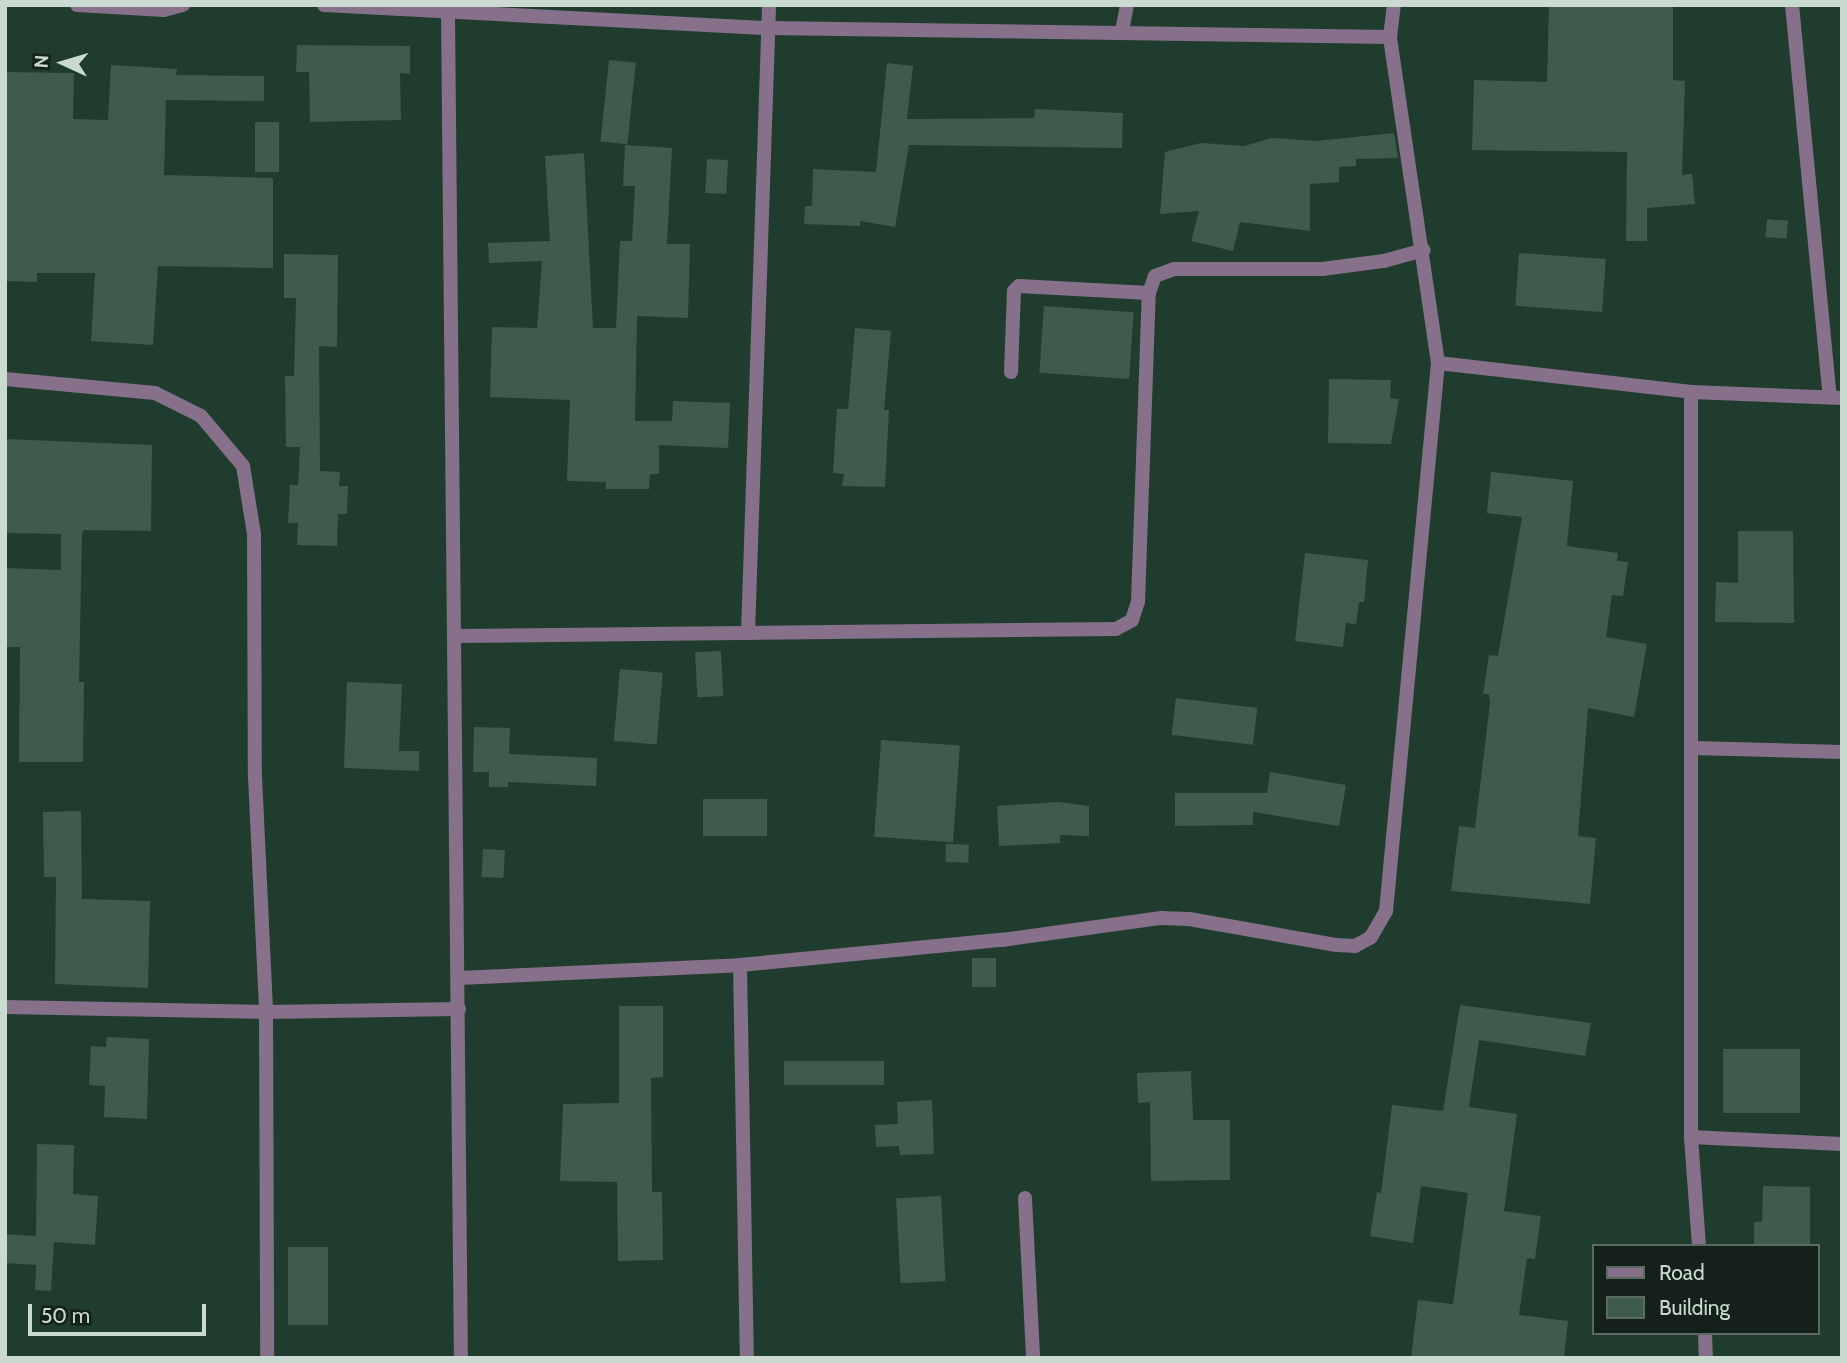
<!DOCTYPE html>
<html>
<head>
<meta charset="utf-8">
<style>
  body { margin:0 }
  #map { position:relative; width:1847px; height:1363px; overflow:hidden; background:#203c2f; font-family:Cabin,sans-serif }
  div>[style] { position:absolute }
  .building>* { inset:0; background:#3e5b4c; transform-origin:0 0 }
  .minor>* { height:14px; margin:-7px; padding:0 7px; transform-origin:7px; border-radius:7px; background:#86708a }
  .tertiary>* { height:14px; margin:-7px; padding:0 7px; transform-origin:7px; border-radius:7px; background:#86708a }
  span { translate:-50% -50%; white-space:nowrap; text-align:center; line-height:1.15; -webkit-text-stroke:5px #14201a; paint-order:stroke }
  .frame { position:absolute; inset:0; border:7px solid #cadad1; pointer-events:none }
  .legend { position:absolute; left:1592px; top:1244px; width:228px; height:91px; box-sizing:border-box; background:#14201a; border:2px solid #5d6a63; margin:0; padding:9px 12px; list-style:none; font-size:21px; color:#cadad1 }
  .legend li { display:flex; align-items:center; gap:14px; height:35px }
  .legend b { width:35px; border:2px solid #5d6a63 }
  .north { position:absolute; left:28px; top:28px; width:70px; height:70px; -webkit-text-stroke:5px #14201a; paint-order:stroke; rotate:274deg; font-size:19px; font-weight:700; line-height:28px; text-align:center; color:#cadad1 }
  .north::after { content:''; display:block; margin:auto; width:24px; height:32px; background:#cadad1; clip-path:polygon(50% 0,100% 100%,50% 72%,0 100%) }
  .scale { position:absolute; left:28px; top:1304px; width:178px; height:32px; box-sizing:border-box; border:4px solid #cadad1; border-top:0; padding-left:9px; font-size:21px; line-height:24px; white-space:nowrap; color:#cadad1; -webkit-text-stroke:5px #14201a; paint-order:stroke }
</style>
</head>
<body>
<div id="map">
  <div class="building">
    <i style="clip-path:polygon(1549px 5px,1673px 5px,1673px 80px,1685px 81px,1682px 175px,1692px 174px,1695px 204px,1647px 208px,1647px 241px,1626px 241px,1627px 152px,1472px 150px,1474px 80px,1547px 82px)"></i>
    <i style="clip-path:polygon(297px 45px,410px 46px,410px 74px,400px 73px,401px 120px,310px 122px,309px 72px,296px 72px)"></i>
    <i style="left:609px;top:60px;width:27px;height:82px;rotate:6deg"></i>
    <i style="clip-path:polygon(887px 63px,913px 66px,907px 119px,1034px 118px,1035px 109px,1123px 113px,1122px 148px,909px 145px,895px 227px,860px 221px,860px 226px,804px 224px,805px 206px,812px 206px,813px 169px,876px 172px)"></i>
    <i style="clip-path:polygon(111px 65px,177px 69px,176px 75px,264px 76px,264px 101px,166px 100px,164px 175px,273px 178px,273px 268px,158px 266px,153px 345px,91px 341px,95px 273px,37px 273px,37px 282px,5px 281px,5px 72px,74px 73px,73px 119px,108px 120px)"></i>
    <i style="left:255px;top:122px;width:24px;height:50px"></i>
    <i style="clip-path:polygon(1394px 133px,1398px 158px,1356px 159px,1356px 166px,1339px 167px,1339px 182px,1310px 184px,1310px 231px,1240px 222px,1233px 251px,1191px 241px,1199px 211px,1160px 214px,1165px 152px,1201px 143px,1244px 146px,1272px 138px,1316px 141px)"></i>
    <i style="clip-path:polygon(625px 145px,672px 148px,667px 244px,690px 244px,688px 318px,637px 316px,635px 421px,672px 421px,673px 401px,730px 403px,728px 448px,659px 445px,659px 474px,650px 474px,649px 489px,606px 489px,606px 482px,567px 481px,570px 400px,490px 397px,492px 327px,537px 328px,542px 261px,489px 263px,488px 243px,550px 241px,545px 156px,584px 153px,593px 328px,616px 328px,620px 241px,632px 241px,635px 186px,623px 186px)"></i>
    <i style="left:707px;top:159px;width:21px;height:34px;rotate:3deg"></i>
    <i style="left:1767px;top:219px;width:21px;height:18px;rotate:5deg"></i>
    <i style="left:1519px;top:253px;width:87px;height:53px;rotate:4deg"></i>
    <i style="clip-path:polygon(284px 254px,338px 255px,337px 347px,319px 346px,320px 471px,340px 472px,339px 486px,348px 486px,347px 514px,338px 514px,337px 546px,297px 545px,298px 523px,288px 523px,290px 485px,298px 485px,300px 447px,286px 447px,285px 376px,294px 376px,296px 298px,284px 298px)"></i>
    <i style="left:1044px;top:306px;width:90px;height:67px;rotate:4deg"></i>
    <i style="clip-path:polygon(855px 328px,891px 331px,884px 410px,889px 410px,885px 487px,842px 486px,844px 474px,833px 473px,837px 409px,848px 409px)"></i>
    <i style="clip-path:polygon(1329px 379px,1391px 380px,1390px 398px,1399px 399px,1391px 444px,1328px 443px)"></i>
    <i style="clip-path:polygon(5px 439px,152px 445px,151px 531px,84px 530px,82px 534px,79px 682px,84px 682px,83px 762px,19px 762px,20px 647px,5px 647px,5px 568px,61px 570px,61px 534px,5px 533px)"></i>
    <i style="clip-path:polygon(1491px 472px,1573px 481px,1567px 546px,1618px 553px,1617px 561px,1628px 562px,1623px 596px,1612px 595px,1606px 637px,1647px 644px,1634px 717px,1588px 708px,1578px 836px,1596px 838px,1590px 904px,1451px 891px,1459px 826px,1475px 828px,1490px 703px,1489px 694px,1483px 694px,1489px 655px,1498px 656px,1522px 517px,1487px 513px)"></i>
    <i style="clip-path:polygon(1738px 531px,1793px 531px,1794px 623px,1715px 622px,1716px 582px,1738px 583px)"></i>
    <i style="clip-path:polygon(1305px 553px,1368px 560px,1364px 602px,1359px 602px,1356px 624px,1346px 623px,1343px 647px,1295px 641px)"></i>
    <i style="left:721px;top:651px;width:45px;height:26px;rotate:87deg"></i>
    <i style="left:620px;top:669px;width:43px;height:72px;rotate:5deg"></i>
    <i style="clip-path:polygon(347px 682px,402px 684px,399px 751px,419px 751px,419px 771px,344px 768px)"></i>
    <i style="left:1176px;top:698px;width:82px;height:37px;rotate:7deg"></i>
    <i style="clip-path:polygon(474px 727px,510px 728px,509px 754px,597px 758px,596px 786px,508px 782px,508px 787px,489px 787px,489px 772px,473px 772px)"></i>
    <i style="left:881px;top:740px;width:79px;height:97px;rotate:4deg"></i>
    <i style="clip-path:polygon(1270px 772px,1346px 785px,1339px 826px,1253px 812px,1253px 825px,1175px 826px,1175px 793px,1267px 793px)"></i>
    <i style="left:703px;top:799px;width:64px;height:37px"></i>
    <i style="clip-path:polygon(1058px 802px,1089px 806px,1089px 836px,1060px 835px,1060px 843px,999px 846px,997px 806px)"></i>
    <i style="clip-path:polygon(81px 811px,82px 899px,150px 901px,148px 988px,55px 984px,56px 877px,44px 877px,43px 812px)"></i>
    <i style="left:946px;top:844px;width:23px;height:18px;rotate:2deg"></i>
    <i style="left:483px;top:849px;width:22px;height:28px;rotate:3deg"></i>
    <i style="left:972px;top:958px;width:24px;height:29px"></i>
    <i style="clip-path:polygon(1460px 1005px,1591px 1023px,1585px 1056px,1479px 1040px,1469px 1107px,1517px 1114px,1504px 1211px,1541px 1216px,1535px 1259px,1527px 1258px,1519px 1315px,1568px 1321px,1564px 1358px,1411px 1358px,1418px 1300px,1453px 1304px,1468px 1193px,1421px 1186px,1413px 1243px,1370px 1236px,1377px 1192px,1381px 1193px,1392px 1105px,1443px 1111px)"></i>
    <i style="clip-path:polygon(619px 1006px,663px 1006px,663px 1077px,651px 1078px,652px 1192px,662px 1192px,663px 1260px,618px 1261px,617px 1182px,560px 1181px,563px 1104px,619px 1103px)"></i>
    <i style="clip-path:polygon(107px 1037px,149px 1039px,147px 1119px,104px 1117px,105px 1086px,89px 1085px,91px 1046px,106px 1047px)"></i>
    <i style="left:1723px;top:1049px;width:77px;height:64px"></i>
    <i style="left:884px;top:1061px;width:24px;height:100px;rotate:90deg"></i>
    <i style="clip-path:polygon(1191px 1071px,1193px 1120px,1230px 1120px,1230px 1180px,1151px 1181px,1150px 1102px,1138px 1103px,1137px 1073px)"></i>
    <i style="clip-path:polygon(932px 1100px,934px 1154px,900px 1155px,899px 1146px,876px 1147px,875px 1125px,898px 1124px,897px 1102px)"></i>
    <i style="clip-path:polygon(37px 1144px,74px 1145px,73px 1194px,98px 1196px,95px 1245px,54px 1242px,51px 1291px,35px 1290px,36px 1265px,5px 1263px,5px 1234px,36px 1236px)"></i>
    <i style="clip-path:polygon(1763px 1186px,1810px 1187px,1810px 1246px,1754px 1246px,1754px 1222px,1762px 1222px)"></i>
    <i style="left:941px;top:1196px;width:85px;height:45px;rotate:87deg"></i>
    <i style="left:288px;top:1247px;width:40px;height:78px"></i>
  </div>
  <div class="minor">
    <i style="left:324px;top:5px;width:445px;rotate:3deg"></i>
    <i style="left:768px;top:28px;width:622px;rotate:0.83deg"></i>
    <i style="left:1792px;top:5px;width:394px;rotate:84.5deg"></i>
    <i style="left:448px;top:14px;width:1344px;rotate:89.45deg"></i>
    <i style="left:1122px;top:31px;width:26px;rotate:-79deg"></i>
    <i style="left:1438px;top:363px;width:255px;rotate:6.5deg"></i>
    <i style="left:1691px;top:392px;width:151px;rotate:2.3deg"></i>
    <i style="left:1011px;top:372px;width:81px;rotate:-87.9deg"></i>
    <i style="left:1014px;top:291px;width:7px;rotate:-45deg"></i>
    <i style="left:1019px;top:286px;width:130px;rotate:3.1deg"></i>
    <i style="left:5px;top:379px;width:151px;rotate:5.3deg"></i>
    <i style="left:155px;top:393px;width:51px;rotate:26.6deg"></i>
    <i style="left:201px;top:416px;width:65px;rotate:50deg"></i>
    <i style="left:243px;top:466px;width:69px;rotate:80.8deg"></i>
    <i style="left:254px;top:534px;width:242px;rotate:89.8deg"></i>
    <i style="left:255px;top:776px;width:236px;rotate:87.3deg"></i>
    <i style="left:266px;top:1012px;width:346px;rotate:89.8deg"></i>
    <i style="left:1691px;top:392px;width:745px;rotate:90deg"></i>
    <i style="left:1691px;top:1137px;width:109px;rotate:85.8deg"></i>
    <i style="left:748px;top:633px;width:628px;rotate:-88.08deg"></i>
    <i style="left:456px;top:636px;width:660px;rotate:-0.61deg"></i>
    <i style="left:1116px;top:629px;width:18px;rotate:-29deg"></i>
    <i style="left:1132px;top:620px;width:19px;rotate:-72deg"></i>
    <i style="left:1138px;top:602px;width:309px;rotate:-88deg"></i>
    <i style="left:1149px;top:293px;width:18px;rotate:-71deg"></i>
    <i style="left:1155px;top:276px;width:20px;rotate:-20deg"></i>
    <i style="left:1174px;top:269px;width:148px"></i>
    <i style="left:1322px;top:269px;width:63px;rotate:-7.4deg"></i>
    <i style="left:1384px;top:261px;width:41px;rotate:-15.4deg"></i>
    <i style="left:1693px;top:748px;width:149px;rotate:1.5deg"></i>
    <i style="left:740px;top:965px;width:393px;rotate:89deg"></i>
    <i style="left:458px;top:978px;width:282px;rotate:-2.6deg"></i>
    <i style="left:740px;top:965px;width:263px;rotate:-5.5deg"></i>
    <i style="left:1002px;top:940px;width:161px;rotate:-7.9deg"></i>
    <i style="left:1161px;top:918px;width:28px;rotate:2deg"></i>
    <i style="left:1189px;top:919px;width:150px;rotate:10deg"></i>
    <i style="left:1337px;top:945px;width:18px;rotate:3deg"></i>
    <i style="left:1355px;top:946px;width:18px;rotate:-29deg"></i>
    <i style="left:1371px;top:937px;width:30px;rotate:-60deg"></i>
    <i style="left:1386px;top:911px;width:550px;rotate:-84.58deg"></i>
    <i style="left:1438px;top:363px;width:330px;rotate:-98.4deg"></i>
    <i style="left:1390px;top:37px;width:32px;rotate:-83deg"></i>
    <i style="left:5px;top:1007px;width:261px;rotate:1.1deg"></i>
    <i style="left:266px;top:1012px;width:193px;rotate:-0.9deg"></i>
    <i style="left:1691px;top:1137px;width:151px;rotate:2.7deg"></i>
    <i style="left:1025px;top:1198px;width:160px;rotate:87.1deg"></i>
    <i style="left:1705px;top:1333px;width:25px;rotate:88deg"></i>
  </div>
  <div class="tertiary">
    <i style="left:77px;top:5px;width:87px;rotate:3.3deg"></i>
    <i style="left:164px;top:10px;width:20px;rotate:-15deg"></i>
  </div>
  <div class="frame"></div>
  <ul class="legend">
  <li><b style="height:9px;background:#86708a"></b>Road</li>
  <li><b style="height:19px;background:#3e5b4c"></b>Building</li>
  </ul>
  <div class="north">N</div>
  <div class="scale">50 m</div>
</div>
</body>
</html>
